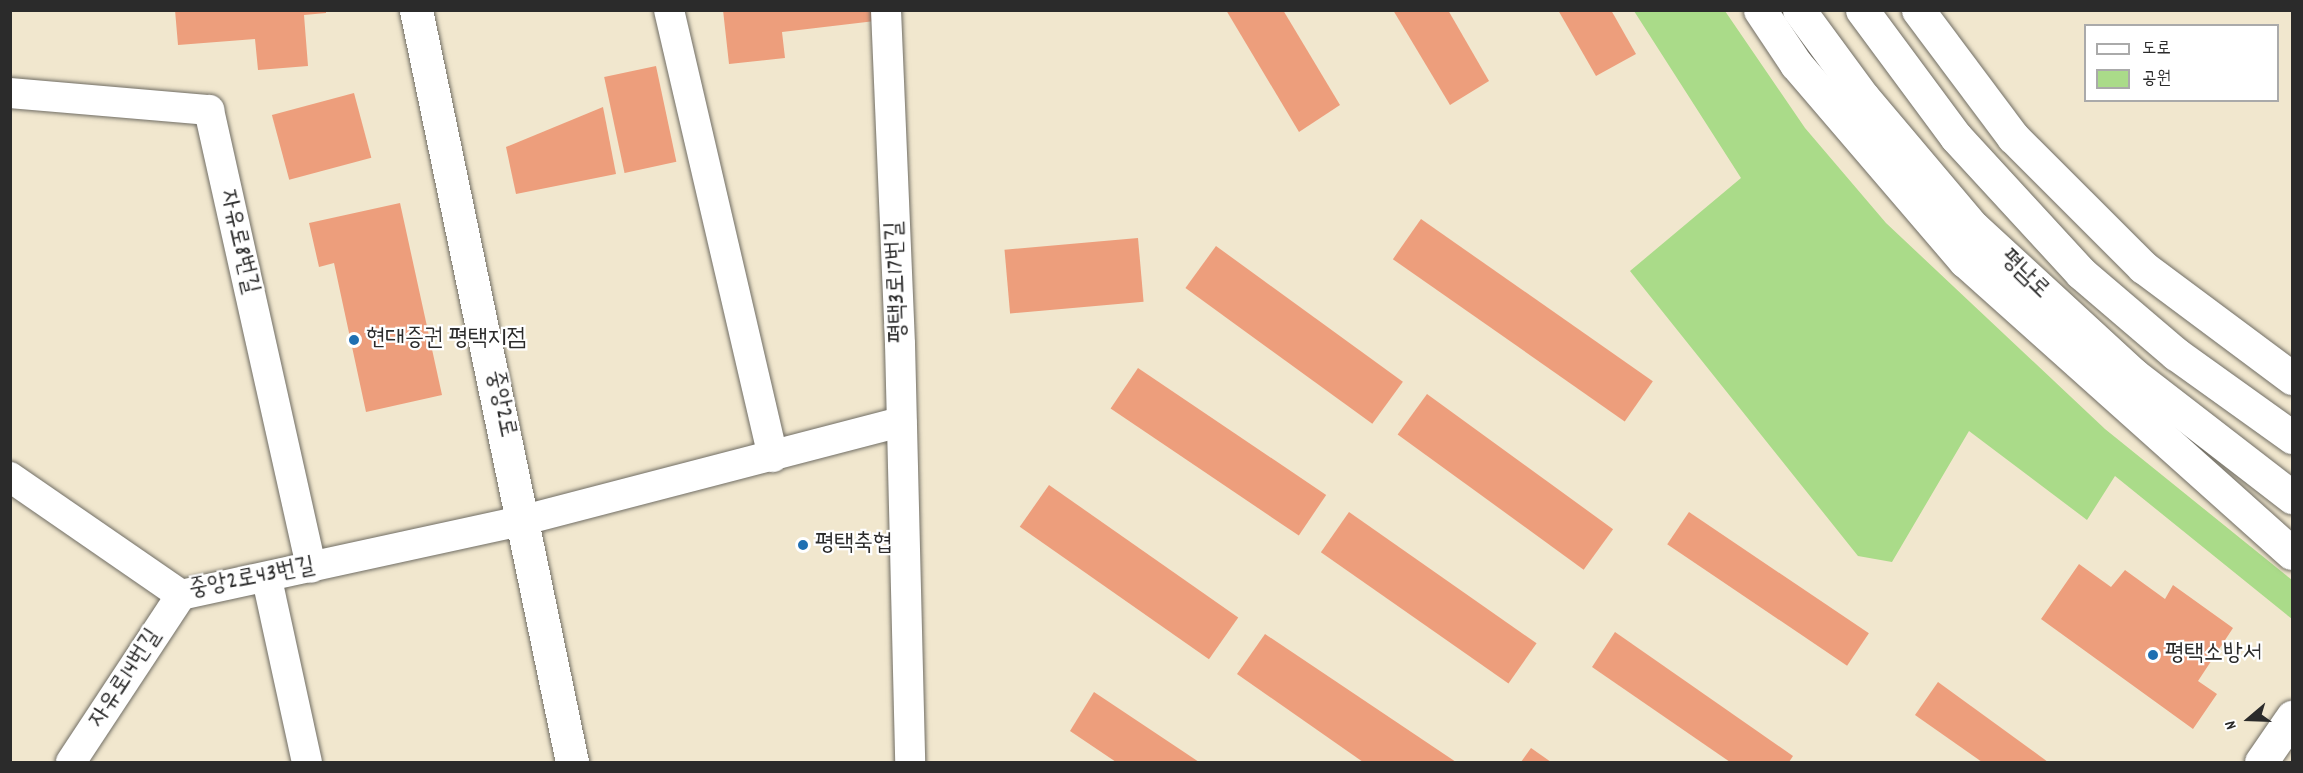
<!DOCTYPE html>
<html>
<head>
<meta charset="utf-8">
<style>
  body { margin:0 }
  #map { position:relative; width:2303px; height:773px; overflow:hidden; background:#f1e7ce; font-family:Dekko,"Poor Story",sans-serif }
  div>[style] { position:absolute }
  .green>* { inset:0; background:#aadb89 }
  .building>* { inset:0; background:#ed9e7c; transform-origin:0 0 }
  .roads { filter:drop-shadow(0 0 2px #706d64) drop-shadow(0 0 2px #706d64) }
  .street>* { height:30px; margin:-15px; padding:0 15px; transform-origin:15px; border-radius:15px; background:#fff }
  .secondary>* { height:33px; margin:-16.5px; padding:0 16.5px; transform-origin:16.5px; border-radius:16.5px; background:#fff }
  .dots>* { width:16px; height:16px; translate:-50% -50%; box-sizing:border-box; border:3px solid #fff; border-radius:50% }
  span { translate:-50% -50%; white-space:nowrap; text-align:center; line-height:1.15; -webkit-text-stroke:4.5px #fff; paint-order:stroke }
  .street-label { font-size:24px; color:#2b2b2b }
  .poi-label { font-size:24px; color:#2b2b2b }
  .left { translate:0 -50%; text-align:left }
  .frame { position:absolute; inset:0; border:12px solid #2b2b2b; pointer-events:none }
  .legend { position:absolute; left:2084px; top:24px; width:195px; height:78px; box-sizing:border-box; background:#fff; border:2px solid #aaa; margin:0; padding:8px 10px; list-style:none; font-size:18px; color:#2b2b2b }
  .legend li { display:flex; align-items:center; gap:12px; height:30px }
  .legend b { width:30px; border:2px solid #aaa }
  .north { position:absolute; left:2219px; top:689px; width:60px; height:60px; -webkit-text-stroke:4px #fff; paint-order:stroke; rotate:251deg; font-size:16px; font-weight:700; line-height:24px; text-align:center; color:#2b2b2b }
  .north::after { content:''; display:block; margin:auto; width:21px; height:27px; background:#2b2b2b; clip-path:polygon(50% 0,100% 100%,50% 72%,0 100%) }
</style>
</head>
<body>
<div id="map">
  <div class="green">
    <i style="clip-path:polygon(1634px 11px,1725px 11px,1805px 128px,1886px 223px,2105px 429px,2292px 580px,2292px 619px,2115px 476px,2087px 520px,1969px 431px,1892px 562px,1858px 556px,1630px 271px,1741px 178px)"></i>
  </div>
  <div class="building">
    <i style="clip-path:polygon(175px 10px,326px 10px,326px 13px,304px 15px,308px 66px,258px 70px,255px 39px,178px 45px)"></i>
    <i style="clip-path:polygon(723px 10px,873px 10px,875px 21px,782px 32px,785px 58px,729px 64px)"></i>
    <i style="clip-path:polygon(1226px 10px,1283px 10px,1340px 105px,1299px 132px)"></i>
    <i style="clip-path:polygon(1393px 10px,1448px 10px,1489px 81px,1450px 105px)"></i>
    <i style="clip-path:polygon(1558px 10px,1611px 10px,1636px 54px,1596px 76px)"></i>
    <i style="left:656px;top:66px;width:98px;height:53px;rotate:78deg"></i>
    <i style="left:354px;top:93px;width:67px;height:85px;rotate:75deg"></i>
    <i style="clip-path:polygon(603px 107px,616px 174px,516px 194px,506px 147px)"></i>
    <i style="clip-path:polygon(400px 203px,442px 395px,366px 412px,334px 263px,319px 267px,309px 223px)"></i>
    <i style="left:1421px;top:219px;width:283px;height:49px;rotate:35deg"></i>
    <i style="left:1138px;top:238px;width:64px;height:134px;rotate:85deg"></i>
    <i style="left:1216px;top:246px;width:231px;height:52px;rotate:36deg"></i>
    <i style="left:1138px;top:368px;width:227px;height:49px;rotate:34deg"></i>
    <i style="left:1427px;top:394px;width:230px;height:50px;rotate:36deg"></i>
    <i style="left:1049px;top:485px;width:231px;height:51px;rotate:35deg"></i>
    <i style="left:1349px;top:512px;width:229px;height:49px;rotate:35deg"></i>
    <i style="left:1689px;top:512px;width:217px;height:39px;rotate:34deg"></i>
    <i style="clip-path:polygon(2079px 564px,2111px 587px,2125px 570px,2165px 599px,2173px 585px,2233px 628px,2198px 681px,2217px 694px,2193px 729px,2041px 619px)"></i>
    <i style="clip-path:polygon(1615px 632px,1793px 756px,1789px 762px,1730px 762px,1592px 667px)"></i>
    <i style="clip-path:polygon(1265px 634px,1456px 762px,1363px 762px,1237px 674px)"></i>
    <i style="clip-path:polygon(1938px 682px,2048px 762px,1982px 762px,1915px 715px)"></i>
    <i style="clip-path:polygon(1094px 692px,1199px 762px,1116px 762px,1070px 731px)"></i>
    <i style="clip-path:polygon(1531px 748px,1551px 762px,1521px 762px)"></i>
  </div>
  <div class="roads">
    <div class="street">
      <i style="left:669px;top:10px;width:459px;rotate:76.9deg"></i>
      <i style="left:886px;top:10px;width:334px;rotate:87.6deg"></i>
      <i style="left:900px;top:344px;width:418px;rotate:88.6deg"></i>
      <i style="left:10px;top:93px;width:200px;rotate:4.9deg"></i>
      <i style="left:209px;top:110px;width:469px;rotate:77.4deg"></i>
      <i style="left:10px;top:477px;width:208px;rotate:34.6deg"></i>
      <i style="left:181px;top:595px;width:351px;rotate:-12.3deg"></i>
      <i style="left:524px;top:520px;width:390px;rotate:-14.6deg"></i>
      <i style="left:267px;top:579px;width:187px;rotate:77.7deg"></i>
      <i style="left:71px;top:762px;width:200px;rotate:-56.6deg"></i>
    </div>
    <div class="secondary">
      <i style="left:416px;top:10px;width:768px;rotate:78.28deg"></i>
      <i style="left:1760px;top:10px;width:65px;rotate:56.3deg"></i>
      <i style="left:1796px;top:64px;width:260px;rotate:49.4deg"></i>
      <i style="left:1965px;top:261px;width:438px;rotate:41.8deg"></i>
      <i style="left:1799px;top:10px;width:108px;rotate:53.7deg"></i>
      <i style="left:1863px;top:97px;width:170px;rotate:49.8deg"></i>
      <i style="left:1973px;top:227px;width:219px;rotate:42.6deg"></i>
      <i style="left:2134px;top:375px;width:200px;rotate:37.7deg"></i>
      <i style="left:1862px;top:10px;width:158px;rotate:53.5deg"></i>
      <i style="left:1956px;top:137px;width:185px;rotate:47.4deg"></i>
      <i style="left:2081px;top:273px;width:125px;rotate:40.5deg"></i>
      <i style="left:2176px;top:354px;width:143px;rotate:35.6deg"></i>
      <i style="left:1918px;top:10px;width:159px;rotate:53.2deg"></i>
      <i style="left:2013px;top:137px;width:184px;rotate:45deg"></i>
      <i style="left:2143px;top:267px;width:186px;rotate:36.7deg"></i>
      <i style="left:2261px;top:762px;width:55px;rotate:-55.4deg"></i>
    </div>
  </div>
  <div class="dots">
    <i style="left:354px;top:340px;background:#1f6fb2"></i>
    <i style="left:803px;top:545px;background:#1f6fb2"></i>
    <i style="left:2153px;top:655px;background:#1f6fb2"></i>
  </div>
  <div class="street-label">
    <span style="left:238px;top:242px;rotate:77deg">자유로8번길</span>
    <span style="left:2024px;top:275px;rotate:44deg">평남로</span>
    <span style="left:898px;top:282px;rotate:-92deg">평택3로17번길</span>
    <span style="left:500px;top:404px;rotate:78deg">중앙2로</span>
    <span style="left:252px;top:579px;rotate:-11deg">중앙2로43번길</span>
    <span style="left:126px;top:679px;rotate:-57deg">자유로14번길</span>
  </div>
  <div class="poi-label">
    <span class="left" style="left:366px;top:340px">현대증권 평택지점</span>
    <span class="left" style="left:815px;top:545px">평택축협</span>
    <span class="left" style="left:2165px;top:655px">평택소방서</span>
  </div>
  <div class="frame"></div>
  <ul class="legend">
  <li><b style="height:8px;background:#fff"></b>도로</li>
  <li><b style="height:16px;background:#aadb89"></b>공원</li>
  </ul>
  <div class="north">N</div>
</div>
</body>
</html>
